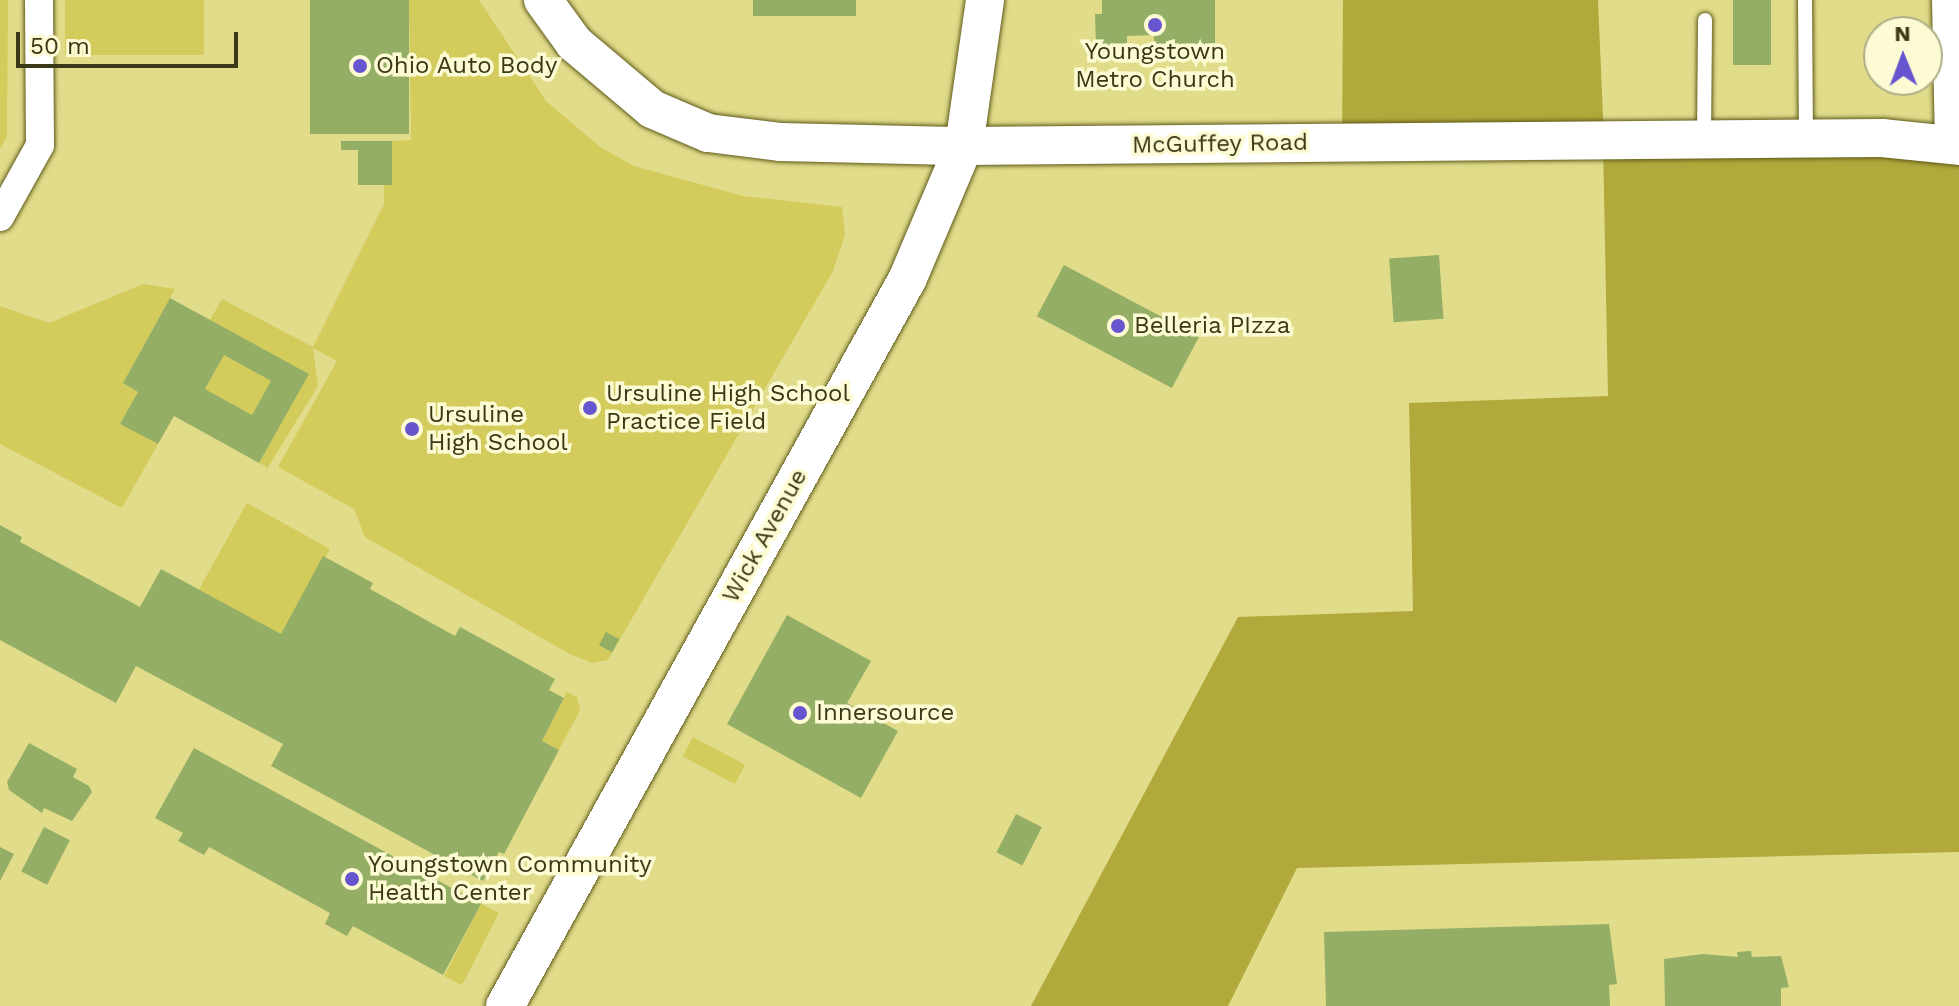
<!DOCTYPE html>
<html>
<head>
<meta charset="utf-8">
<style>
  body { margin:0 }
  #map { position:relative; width:1959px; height:1006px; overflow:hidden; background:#e1dc8a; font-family:"Work Sans",sans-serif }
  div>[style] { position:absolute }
  .green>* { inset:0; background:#d3cb5c; transform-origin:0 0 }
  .forest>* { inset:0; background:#b1a93b }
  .building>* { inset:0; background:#94ae65; transform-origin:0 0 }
  .roads { filter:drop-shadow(0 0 2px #5f5a1b) drop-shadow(0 0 2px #5f5a1b) }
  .lane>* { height:14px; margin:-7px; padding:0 7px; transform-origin:7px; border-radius:7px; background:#fff }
  .street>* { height:28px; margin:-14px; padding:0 14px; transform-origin:14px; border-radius:14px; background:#fff }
  .secondary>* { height:38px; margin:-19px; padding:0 19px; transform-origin:19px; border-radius:19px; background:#fff }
  .dots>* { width:22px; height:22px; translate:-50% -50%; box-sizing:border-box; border:4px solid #fdfbd3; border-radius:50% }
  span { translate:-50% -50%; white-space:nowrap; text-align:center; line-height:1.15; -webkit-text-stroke:7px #fdfbd3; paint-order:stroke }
  .poi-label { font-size:24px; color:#3a3816 }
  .left { translate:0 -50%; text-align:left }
  .street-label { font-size:24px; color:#3a3816 }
  .north { position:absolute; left:1863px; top:16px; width:80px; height:80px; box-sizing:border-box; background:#fdfbd3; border:2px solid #afad87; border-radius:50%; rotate:359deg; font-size:22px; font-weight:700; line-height:32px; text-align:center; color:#3a3816 }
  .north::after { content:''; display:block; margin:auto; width:28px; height:36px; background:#6655ce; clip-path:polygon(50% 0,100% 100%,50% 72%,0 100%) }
  .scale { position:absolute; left:16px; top:32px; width:222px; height:36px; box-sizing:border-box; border:4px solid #3a3816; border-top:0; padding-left:10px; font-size:24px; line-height:28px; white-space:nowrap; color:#3a3816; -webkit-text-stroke:6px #fdfbd3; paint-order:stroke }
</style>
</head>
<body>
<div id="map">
  <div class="green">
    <i style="clip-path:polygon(0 0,8px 0,7px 136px,0 149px)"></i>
    <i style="left:65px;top:0;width:139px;height:55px"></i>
    <i style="clip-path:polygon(409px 0,479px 0,546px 101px,600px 147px,634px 166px,743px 196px,842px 207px,845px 235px,833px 271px,608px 660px,592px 663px,568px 653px,365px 537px,354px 509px,278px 467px,337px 361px,313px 348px,318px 386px,265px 472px,267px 467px,259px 463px,308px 374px,210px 320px,222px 299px,313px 347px,384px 204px,384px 185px,392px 185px,392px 141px,411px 140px)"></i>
    <i style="clip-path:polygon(143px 284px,175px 289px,123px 383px,138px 392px,121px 424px,158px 444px,122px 508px,0 444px,0 306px,49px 323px)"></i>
    <i style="left:224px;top:355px;width:54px;height:39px;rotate:29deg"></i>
    <i style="left:247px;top:503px;width:95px;height:99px;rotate:29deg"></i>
    <i style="clip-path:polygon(567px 692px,577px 697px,580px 710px,559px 750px,542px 741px)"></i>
    <i style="left:693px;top:737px;width:59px;height:22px;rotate:28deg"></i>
    <i style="left:481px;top:904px;width:20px;height:81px;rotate:27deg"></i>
  </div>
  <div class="forest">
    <i style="clip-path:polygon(1343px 0,1598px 0,1604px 140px,1959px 146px,1959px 852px,1297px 868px,1228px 1006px,1031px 1006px,1238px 617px,1413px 611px,1409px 403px,1608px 396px,1603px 141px,1342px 143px)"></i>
  </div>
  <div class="building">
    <i style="left:310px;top:0;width:99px;height:134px"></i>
    <i style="left:753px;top:0;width:103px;height:16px"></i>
    <i style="clip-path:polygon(1102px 0,1215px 0,1215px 48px,1154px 49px,1154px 35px,1127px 36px,1127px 46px,1096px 47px,1095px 14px,1102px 14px)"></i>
    <i style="left:1733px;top:0;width:38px;height:65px"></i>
    <i style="clip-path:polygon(341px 141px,392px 141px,392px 185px,358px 185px,358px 150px,341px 150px)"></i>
    <i style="left:1439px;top:255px;width:64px;height:50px;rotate:86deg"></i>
    <i style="left:1064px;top:265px;width:153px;height:58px;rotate:28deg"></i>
    <i style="clip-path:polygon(evenodd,170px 298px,309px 374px,259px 463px,174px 416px,158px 444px,120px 424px,138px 392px,123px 383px,170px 298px,224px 355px,271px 381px,252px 415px,205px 389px,224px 355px)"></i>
    <i style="clip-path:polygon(0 525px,22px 537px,20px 542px,140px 607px,161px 569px,281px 634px,323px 556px,373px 583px,370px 589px,455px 636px,460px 627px,555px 679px,549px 690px,564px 698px,542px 741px,559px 750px,504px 854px,499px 852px,483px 881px,271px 766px,283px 744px,136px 666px,116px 703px,0 640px)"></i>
    <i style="clip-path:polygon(787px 615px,871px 661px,847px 703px,898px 731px,861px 798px,727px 724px)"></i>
    <i style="left:606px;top:632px;width:15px;height:15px;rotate:28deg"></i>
    <i style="clip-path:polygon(29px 743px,77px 769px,73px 777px,89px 786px,92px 792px,72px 821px,44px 808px,42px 813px,9px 790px,7px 782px)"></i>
    <i style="clip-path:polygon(194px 748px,481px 904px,443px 975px,353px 926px,347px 936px,325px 924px,330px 913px,209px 847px,204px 855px,178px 841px,183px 833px,155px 818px)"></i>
    <i style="left:1016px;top:814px;width:29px;height:43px;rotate:27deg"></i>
    <i style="left:44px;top:827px;width:29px;height:50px;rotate:27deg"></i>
    <i style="clip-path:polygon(0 847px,14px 854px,0 881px)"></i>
    <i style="clip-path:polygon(1609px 924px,1617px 984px,1609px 985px,1610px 1006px,1326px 1006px,1324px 932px)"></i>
    <i style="clip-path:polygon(1751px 951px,1752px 957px,1781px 956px,1789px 987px,1781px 988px,1781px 1006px,1665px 1006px,1664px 959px,1703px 954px,1738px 957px,1737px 952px)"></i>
  </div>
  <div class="roads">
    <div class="lane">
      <i style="left:1805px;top:0;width:138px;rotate:89.6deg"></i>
      <i style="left:1704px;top:139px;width:119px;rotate:-89.5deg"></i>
    </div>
    <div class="street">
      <i style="left:1946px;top:0;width:142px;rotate:88.8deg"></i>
      <i style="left:0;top:217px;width:82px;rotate:-60.9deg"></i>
      <i style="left:40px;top:145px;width:145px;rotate:-90.4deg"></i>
    </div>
    <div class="secondary">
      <i style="left:543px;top:0;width:53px;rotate:54.2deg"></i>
      <i style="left:574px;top:43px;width:102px;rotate:40.2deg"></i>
      <i style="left:652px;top:109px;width:61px;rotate:23.2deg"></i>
      <i style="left:708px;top:133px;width:74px;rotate:7deg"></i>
      <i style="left:781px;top:142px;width:183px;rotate:1.3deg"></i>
      <i style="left:964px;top:146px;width:918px;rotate:-0.5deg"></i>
      <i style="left:1882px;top:138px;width:77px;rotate:5.9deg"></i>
      <i style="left:505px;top:1006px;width:830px;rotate:-61.03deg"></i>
      <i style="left:907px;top:280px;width:146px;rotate:-67deg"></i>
      <i style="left:964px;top:146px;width:148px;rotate:-81.8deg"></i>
    </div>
  </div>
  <div class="dots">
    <i style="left:1155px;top:25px;background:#6655ce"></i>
    <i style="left:360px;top:66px;background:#6655ce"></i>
    <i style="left:1118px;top:326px;background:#6655ce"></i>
    <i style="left:590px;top:408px;background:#6655ce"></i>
    <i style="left:412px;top:429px;background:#6655ce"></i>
    <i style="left:800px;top:713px;background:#6655ce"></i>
    <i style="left:352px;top:879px;background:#6655ce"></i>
  </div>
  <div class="poi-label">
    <span style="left:1155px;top:66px">Youngstown<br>Metro Church</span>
    <span class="left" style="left:376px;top:66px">Ohio Auto Body</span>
    <span class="left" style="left:1134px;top:326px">Belleria PIzza</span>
    <span class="left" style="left:606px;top:408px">Ursuline High School<br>Practice Field</span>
    <span class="left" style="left:428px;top:429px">Ursuline<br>High School</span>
    <span class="left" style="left:816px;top:713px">Innersource</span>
    <span class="left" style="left:368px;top:879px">Youngstown Community<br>Health Center</span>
  </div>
  <div class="street-label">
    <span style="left:1220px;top:144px;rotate:-1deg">McGuffey Road</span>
    <span style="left:765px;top:536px;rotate:-61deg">Wick Avenue</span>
  </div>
  <div class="north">N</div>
  <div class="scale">50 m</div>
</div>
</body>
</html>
